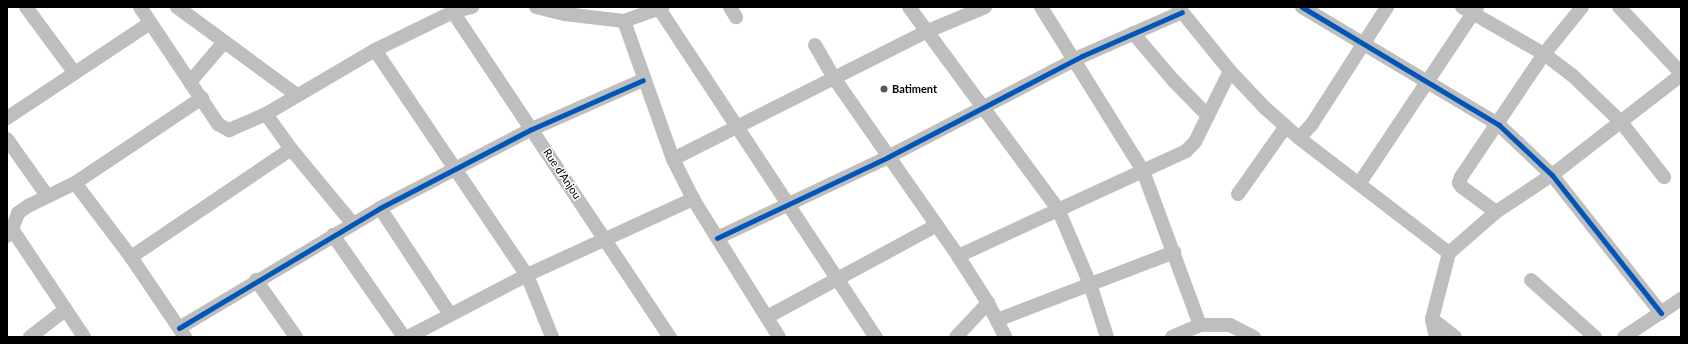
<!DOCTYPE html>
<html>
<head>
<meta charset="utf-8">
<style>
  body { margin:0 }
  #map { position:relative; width:1688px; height:344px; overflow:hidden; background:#fff; font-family:Lato,sans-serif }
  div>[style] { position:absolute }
  .street>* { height:14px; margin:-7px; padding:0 7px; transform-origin:7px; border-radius:7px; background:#bebebe }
  .cycleway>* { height:5px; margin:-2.5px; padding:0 2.5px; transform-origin:2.5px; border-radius:2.5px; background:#0057b8 }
  .dots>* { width:11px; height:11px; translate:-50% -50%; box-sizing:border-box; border:2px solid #fff; border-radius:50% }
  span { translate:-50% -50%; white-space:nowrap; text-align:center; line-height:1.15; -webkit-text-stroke:3px #fff; paint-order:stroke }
  .poi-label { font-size:11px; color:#000; font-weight:700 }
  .left { translate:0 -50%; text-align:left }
  .street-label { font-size:11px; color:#000 }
  .frame { position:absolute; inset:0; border:8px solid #000; pointer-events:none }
</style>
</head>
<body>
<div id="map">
  <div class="street">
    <i style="left:26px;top:7px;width:81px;rotate:53.6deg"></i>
    <i style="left:140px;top:7px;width:141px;rotate:56.3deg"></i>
    <i style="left:218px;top:124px;width:13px;rotate:29deg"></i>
    <i style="left:229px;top:130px;width:40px;rotate:-23.4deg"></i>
    <i style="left:266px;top:114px;width:126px;rotate:-30.4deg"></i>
    <i style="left:375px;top:50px;width:87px;rotate:-26deg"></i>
    <i style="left:453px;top:12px;width:20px;rotate:-15deg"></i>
    <i style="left:177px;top:7px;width:149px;rotate:36.3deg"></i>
    <i style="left:536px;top:7px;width:30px;rotate:14deg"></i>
    <i style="left:565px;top:14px;width:59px;rotate:6.8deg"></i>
    <i style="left:624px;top:21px;width:41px;rotate:-19.7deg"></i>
    <i style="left:658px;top:7px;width:396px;rotate:56.6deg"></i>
    <i style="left:730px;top:7px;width:12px;rotate:59deg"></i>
    <i style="left:909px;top:7px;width:251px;rotate:53.6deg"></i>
    <i style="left:1058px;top:209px;width:82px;rotate:66.9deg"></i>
    <i style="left:1090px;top:284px;width:56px;rotate:72.2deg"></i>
    <i style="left:1041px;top:7px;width:193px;rotate:58.1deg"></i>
    <i style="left:1143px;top:171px;width:164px;rotate:69.7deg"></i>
    <i style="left:1178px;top:7px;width:82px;rotate:50.9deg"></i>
    <i style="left:1230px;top:71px;width:51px;rotate:46.6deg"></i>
    <i style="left:1265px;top:108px;width:45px;rotate:41.4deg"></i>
    <i style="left:1299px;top:138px;width:189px;rotate:37.5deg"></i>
    <i style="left:1302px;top:7px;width:230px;rotate:30.9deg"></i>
    <i style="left:1499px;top:125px;width:73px;rotate:43.3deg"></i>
    <i style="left:1552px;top:175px;width:176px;rotate:51.7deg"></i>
    <i style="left:1462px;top:7px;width:95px;rotate:29.8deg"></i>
    <i style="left:1544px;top:54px;width:35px;rotate:37deg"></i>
    <i style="left:1572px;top:75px;width:68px;rotate:43.8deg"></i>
    <i style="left:1621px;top:122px;width:70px;rotate:52deg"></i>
    <i style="left:1619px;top:7px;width:91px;rotate:46.8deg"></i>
    <i style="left:453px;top:12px;width:391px;rotate:56.3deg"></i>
    <i style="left:624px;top:21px;width:146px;rotate:70.5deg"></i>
    <i style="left:673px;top:159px;width:45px;rotate:63.4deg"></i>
    <i style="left:693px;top:199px;width:163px;rotate:58.1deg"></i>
    <i style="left:1133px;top:33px;width:62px;rotate:49.6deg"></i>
    <i style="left:1173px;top:80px;width:50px;rotate:45.8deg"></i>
    <i style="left:815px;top:45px;width:38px;rotate:60deg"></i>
    <i style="left:834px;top:78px;width:217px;rotate:55.1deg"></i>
    <i style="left:958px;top:256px;width:56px;rotate:57.4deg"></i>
    <i style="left:988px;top:303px;width:38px;rotate:63deg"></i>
    <i style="left:375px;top:50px;width:272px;rotate:56deg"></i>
    <i style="left:527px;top:275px;width:67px;rotate:68deg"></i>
    <i style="left:190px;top:82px;width:52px;rotate:-49.6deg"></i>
    <i style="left:266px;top:114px;width:43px;rotate:54.5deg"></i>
    <i style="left:291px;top:149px;width:97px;rotate:50.4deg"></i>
    <i style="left:7px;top:118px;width:172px;rotate:-33.6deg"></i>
    <i style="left:1299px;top:138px;width:19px;rotate:-47deg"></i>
    <i style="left:1312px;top:124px;width:139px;rotate:-57.3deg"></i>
    <i style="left:7px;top:139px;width:67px;rotate:54.7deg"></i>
    <i style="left:673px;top:159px;width:285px;rotate:-26.7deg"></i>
    <i style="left:928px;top:31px;width:62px;rotate:-22.8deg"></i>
    <i style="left:75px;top:183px;width:93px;rotate:52.9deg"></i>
    <i style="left:131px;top:257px;width:97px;rotate:56deg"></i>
    <i style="left:1359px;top:184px;width:213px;rotate:-56.3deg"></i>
    <i style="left:1238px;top:194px;width:83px;rotate:-54.8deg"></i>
    <i style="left:380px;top:208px;width:127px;rotate:56.6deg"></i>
    <i style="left:1496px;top:212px;width:42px;rotate:-143.7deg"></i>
    <i style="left:1462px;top:187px;width:5px;rotate:-127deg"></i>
    <i style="left:1459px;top:183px;width:6px;rotate:-72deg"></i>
    <i style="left:1461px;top:177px;width:148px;rotate:-56deg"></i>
    <i style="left:1544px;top:54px;width:60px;rotate:-51deg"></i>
    <i style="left:12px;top:229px;width:130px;rotate:56.3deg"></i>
    <i style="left:333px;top:235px;width:124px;rotate:55.2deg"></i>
    <i style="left:7px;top:236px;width:9px;rotate:-54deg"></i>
    <i style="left:12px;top:229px;width:17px;rotate:-69deg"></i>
    <i style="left:18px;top:213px;width:12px;rotate:-35deg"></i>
    <i style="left:28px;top:206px;width:52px;rotate:-26.1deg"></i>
    <i style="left:75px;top:183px;width:153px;rotate:-33.8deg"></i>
    <i style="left:717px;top:238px;width:189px;rotate:-25.3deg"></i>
    <i style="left:888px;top:157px;width:219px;rotate:-27.5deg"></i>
    <i style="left:1082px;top:56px;width:109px;rotate:-23.7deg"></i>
    <i style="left:958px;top:256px;width:251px;rotate:-24.7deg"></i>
    <i style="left:1186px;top:151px;width:13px;rotate:-45deg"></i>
    <i style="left:1195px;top:142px;width:79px;rotate:-63.8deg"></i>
    <i style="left:131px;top:257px;width:193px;rotate:-34deg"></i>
    <i style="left:256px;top:280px;width:70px;rotate:54.9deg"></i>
    <i style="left:1531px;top:280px;width:86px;rotate:41.7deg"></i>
    <i style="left:767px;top:317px;width:193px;rotate:-28.4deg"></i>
    <i style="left:1432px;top:319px;width:29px;rotate:38deg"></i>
    <i style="left:997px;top:320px;width:190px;rotate:-21deg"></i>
    <i style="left:179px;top:328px;width:234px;rotate:-30.8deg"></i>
    <i style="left:380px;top:208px;width:171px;rotate:-27.5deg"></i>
    <i style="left:532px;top:129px;width:121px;rotate:-23.8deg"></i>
    <i style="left:30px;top:337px;width:44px;rotate:-37.6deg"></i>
    <i style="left:408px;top:337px;width:134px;rotate:-27.5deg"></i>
    <i style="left:527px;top:275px;width:183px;rotate:-24.6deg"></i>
    <i style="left:956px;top:337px;width:47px;rotate:-46.7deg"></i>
    <i style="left:1172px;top:337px;width:30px;rotate:-23deg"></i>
    <i style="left:1200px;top:325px;width:30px"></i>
    <i style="left:1230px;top:325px;width:27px;rotate:27deg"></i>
    <i style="left:1436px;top:337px;width:18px;rotate:-103deg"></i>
    <i style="left:1432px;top:319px;width:68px;rotate:-75.6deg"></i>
    <i style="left:1449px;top:253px;width:62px;rotate:-41.1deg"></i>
    <i style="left:1496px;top:212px;width:67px;rotate:-33.5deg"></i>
    <i style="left:1552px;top:175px;width:163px;rotate:-37.8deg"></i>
    <i style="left:1624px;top:337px;width:69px;rotate:-33.7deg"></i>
  </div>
  <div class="cycleway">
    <i style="left:1302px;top:7px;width:230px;rotate:30.9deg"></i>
    <i style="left:1499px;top:125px;width:73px;rotate:43.3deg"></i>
    <i style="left:1552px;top:175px;width:176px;rotate:51.7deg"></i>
    <i style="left:717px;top:238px;width:189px;rotate:-25.3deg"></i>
    <i style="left:888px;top:157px;width:219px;rotate:-27.5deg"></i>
    <i style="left:1082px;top:56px;width:109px;rotate:-23.7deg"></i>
    <i style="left:179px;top:328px;width:234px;rotate:-30.8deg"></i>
    <i style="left:380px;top:208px;width:171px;rotate:-27.5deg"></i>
    <i style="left:532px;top:129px;width:121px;rotate:-23.8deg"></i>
  </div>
  <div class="dots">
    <i style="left:884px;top:89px;background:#595959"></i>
  </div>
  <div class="poi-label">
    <span class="left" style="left:892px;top:89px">Batiment</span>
  </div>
  <div class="street-label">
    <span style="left:562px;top:174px;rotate:56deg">Rue d’Anjou</span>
  </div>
  <div class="frame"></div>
</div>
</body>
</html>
